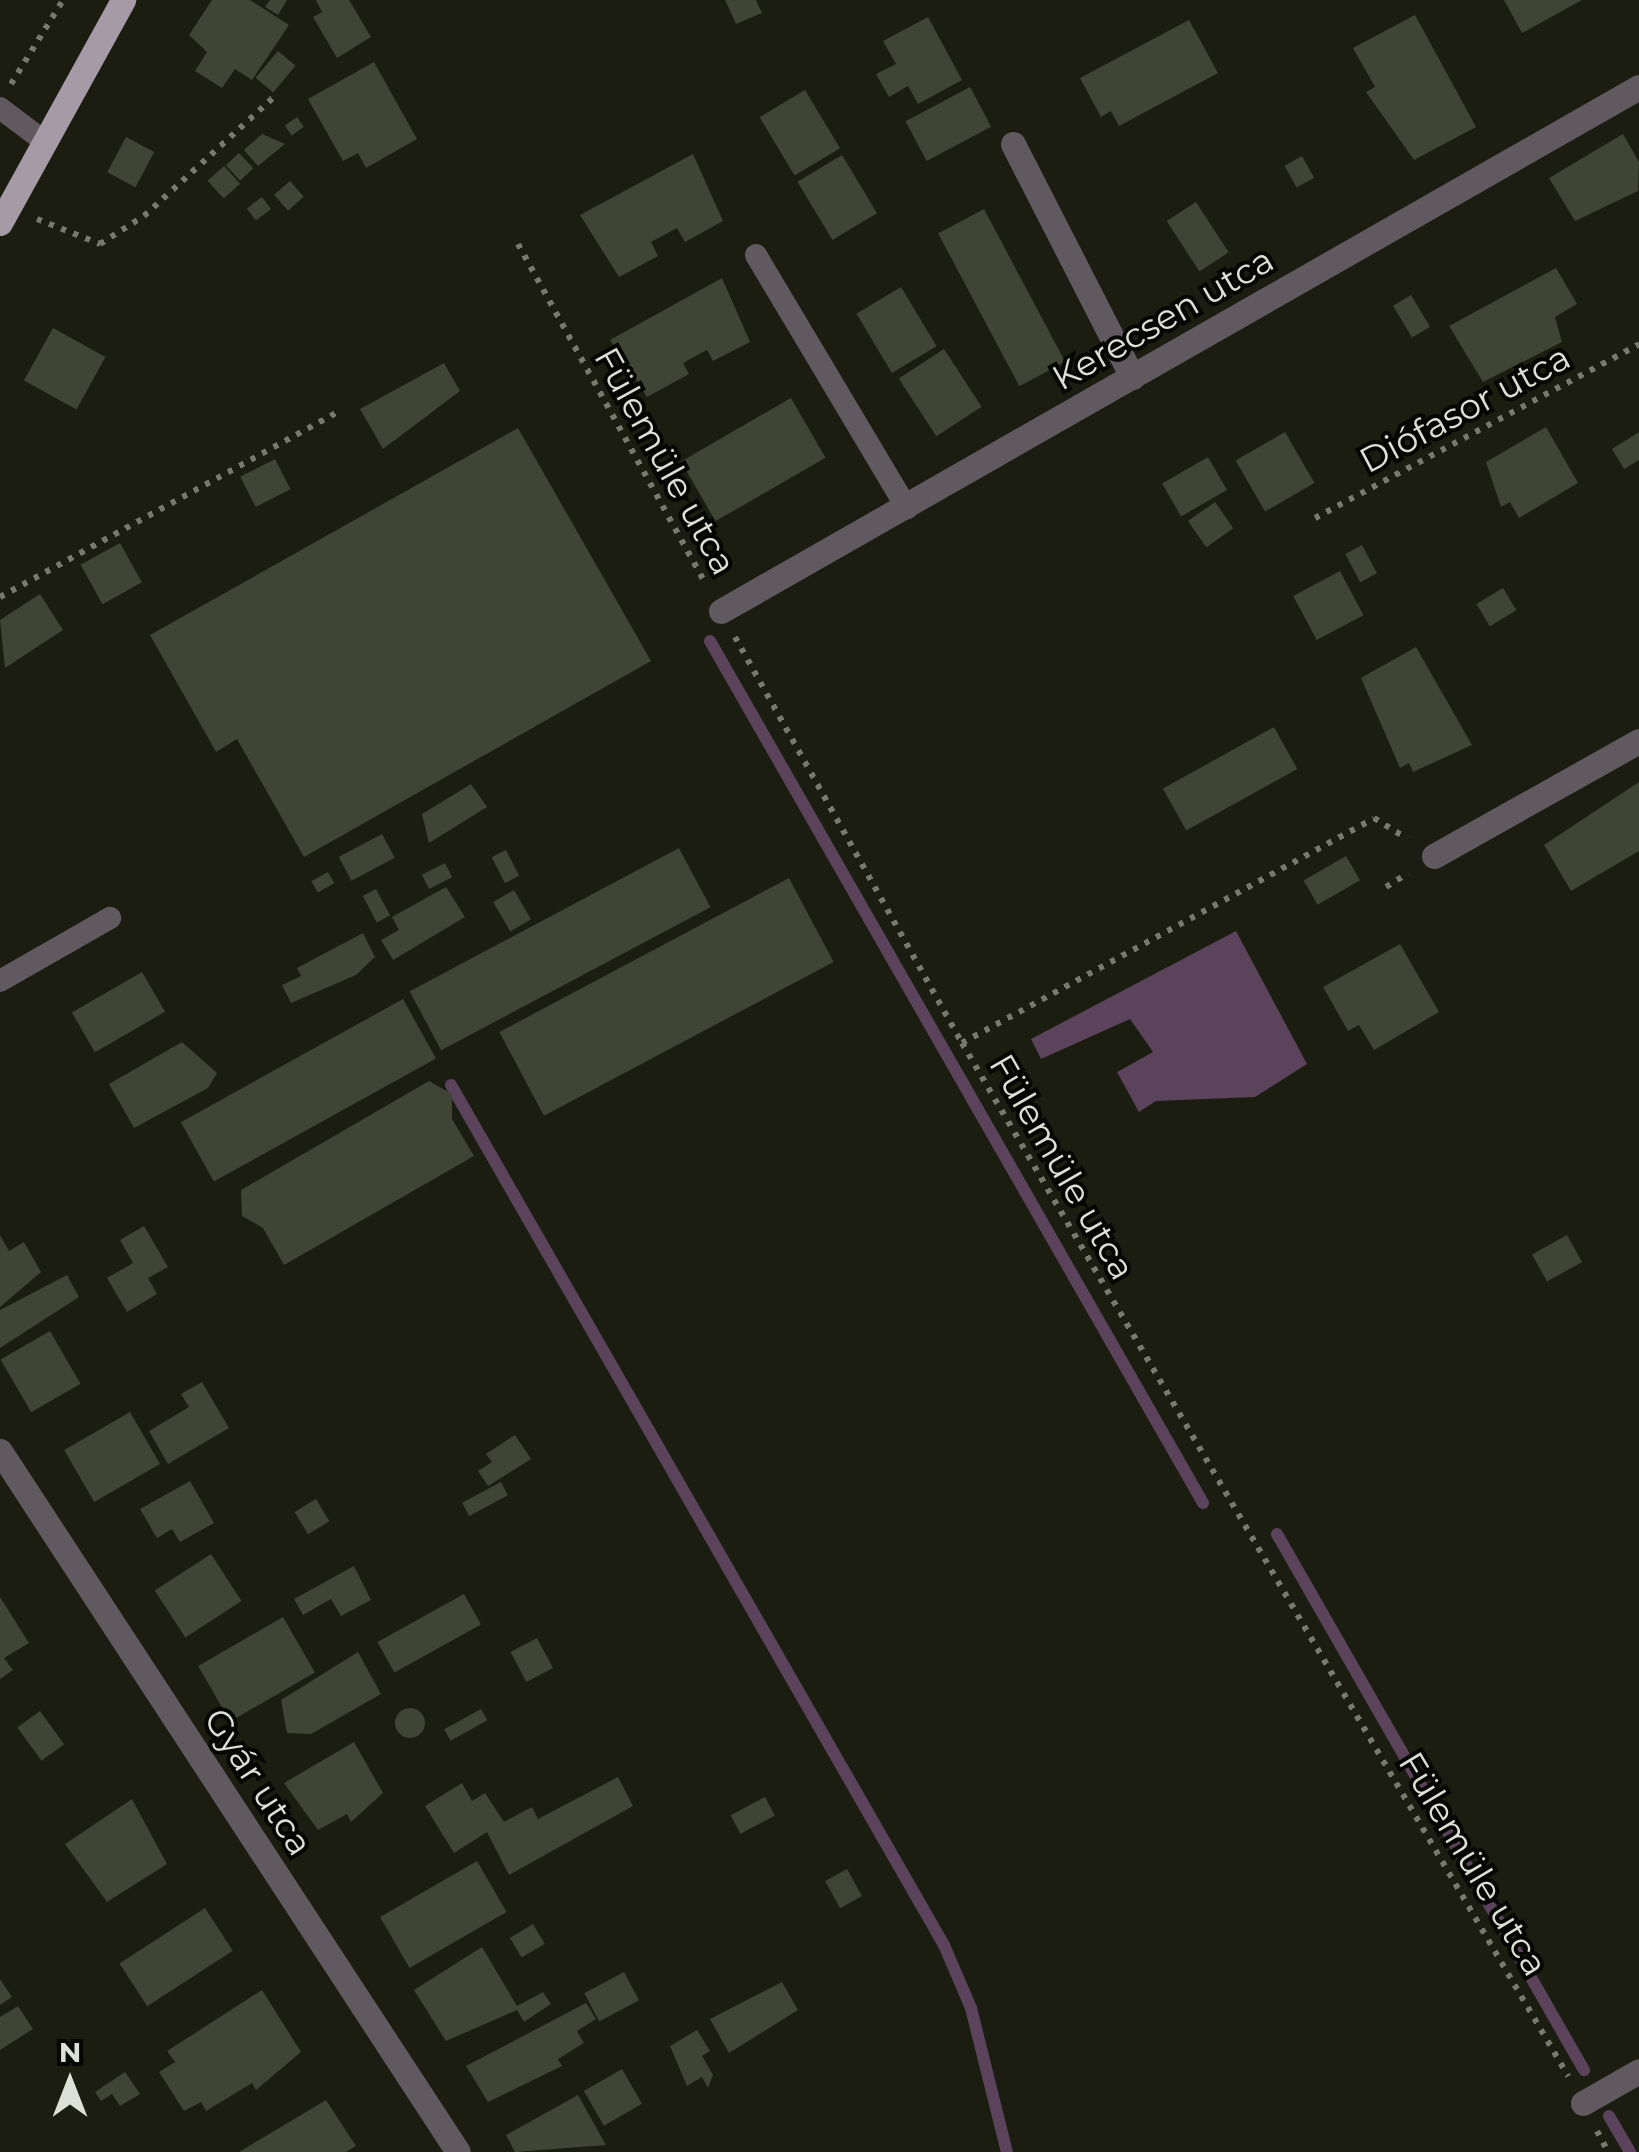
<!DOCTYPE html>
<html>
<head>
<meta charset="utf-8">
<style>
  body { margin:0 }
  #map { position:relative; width:1639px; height:2152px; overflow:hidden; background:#1a1d0f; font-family:Montserrat,sans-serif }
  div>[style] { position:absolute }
  .water>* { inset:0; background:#5b435b }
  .stream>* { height:12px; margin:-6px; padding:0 6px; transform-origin:6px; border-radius:6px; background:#5b435b }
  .building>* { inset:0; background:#3f4434; transform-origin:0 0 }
  .round { border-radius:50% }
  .path>* { height:6px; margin-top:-3px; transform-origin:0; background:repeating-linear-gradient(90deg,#76796c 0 5px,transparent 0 13px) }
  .lane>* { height:22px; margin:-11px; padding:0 11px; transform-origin:11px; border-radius:11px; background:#605a60 }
  .street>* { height:25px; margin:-12.5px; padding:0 12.5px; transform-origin:12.5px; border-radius:12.5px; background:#605a60 }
  .primary>* { height:25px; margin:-12.5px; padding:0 12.5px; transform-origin:12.5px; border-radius:12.5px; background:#a69aa6 }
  span { translate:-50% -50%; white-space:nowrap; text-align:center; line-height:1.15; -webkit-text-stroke:8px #060703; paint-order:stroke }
  .street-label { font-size:35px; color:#dde0d6 }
  .north { position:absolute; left:20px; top:2032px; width:100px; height:100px; -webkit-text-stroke:8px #060703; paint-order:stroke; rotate:0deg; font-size:28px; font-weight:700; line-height:40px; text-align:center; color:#dde0d6 }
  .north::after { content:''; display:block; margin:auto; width:35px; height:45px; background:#dde0d6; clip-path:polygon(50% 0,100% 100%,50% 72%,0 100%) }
</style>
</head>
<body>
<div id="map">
  <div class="water">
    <i style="clip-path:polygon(1236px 931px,1307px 1064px,1255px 1097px,1156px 1101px,1139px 1112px,1117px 1072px,1153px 1052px,1130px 1019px,1041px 1059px,1031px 1039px)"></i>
  </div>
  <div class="stream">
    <i style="left:710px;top:641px;width:993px;rotate:60.23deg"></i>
    <i style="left:451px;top:1085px;width:991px;rotate:60.18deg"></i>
    <i style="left:944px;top:1945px;width:69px;rotate:66.8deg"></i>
    <i style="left:971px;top:2008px;width:148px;rotate:76deg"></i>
    <i style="left:1277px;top:1534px;width:618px;rotate:60.2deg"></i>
    <i style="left:1609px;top:2116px;width:42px;rotate:59.7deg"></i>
  </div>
  <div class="building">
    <i style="clip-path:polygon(212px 0,250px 0,289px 25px,252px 80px,235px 69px,222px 88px,195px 71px,207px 52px,189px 35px)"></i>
    <i style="clip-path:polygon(270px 0,287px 0,278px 15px,265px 7px)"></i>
    <i style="clip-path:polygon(316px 0,349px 0,371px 37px,337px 58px,313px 17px,322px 12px)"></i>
    <i style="clip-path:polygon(725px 0,756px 0,762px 13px,736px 24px)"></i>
    <i style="clip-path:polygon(1504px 0,1582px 0,1522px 33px)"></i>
    <i style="clip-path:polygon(1415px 15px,1476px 127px,1414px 160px,1366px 92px,1375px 87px,1353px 48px)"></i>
    <i style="clip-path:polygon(928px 17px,962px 80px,918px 104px,908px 86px,889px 97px,876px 74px,896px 64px,883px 41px)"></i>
    <i style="clip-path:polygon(1189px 20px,1218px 73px,1119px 126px,1111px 111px,1101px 117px,1080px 78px)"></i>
    <i style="left:278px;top:51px;width:23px;height:35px;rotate:40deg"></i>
    <i style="clip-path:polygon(374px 62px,417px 139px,366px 168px,358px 153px,343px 161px,308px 99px)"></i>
    <i style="left:970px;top:87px;width:45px;height:73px;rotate:62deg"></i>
    <i style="left:805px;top:90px;width:68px;height:53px;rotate:59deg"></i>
    <i style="left:297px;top:117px;width:12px;height:15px;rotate:55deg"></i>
    <i style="clip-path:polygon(262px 134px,285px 144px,258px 166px,244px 150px)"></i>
    <i style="clip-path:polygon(1623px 134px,1639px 162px,1638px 191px,1575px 221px,1549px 178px)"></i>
    <i style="left:126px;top:137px;width:32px;height:40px;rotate:28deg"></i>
    <i style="left:239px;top:153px;width:21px;height:18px;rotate:47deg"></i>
    <i style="clip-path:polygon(693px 154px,723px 221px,685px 242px,677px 228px,651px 242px,658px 256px,619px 277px,580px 215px)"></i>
    <i style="left:842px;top:155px;width:68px;height:52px;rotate:59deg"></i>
    <i style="left:1302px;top:156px;width:25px;height:20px;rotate:61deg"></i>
    <i style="left:224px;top:166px;width:24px;height:22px;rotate:48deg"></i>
    <i style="left:290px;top:181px;width:21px;height:21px;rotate:49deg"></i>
    <i style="left:262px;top:197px;width:15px;height:19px;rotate:53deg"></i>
    <i style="left:1196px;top:202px;width:60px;height:35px;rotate:57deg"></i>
    <i style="left:984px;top:209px;width:173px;height:52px;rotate:62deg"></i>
    <i style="clip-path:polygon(1556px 268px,1577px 304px,1555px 317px,1562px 342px,1483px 382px,1449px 326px)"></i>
    <i style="clip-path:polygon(722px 278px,750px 342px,713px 361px,707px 350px,683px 363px,689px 374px,647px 397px,610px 340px)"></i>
    <i style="left:901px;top:287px;width:69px;height:52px;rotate:59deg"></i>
    <i style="left:1411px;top:295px;width:37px;height:21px;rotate:59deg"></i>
    <i style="left:53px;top:328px;width:60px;height:60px;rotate:29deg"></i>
    <i style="left:944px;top:349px;width:69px;height:54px;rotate:57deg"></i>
    <i style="clip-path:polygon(444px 363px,460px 391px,383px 449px,360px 409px)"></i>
    <i style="left:791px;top:398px;width:69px;height:127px;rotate:60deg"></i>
    <i style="clip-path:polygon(1546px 427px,1578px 483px,1519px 518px,1510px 502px,1501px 507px,1486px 462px)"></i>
    <i style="clip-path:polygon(518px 428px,651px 661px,304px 857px,237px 739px,216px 752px,150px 635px)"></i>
    <i style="left:1285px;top:432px;width:59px;height:57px;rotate:60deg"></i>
    <i style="clip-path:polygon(1639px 432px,1639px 460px,1624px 469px,1612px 449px)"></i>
    <i style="left:1208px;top:457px;width:38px;height:53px;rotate:60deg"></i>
    <i style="left:275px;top:459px;width:34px;height:39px;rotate:63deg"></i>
    <i style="left:1215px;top:502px;width:32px;height:33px;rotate:55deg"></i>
    <i style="left:120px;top:543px;width:45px;height:45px;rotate:61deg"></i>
    <i style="left:1362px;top:545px;width:32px;height:19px;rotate:62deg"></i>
    <i style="left:1340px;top:571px;width:50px;height:53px;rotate:62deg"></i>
    <i style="left:1503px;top:588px;width:26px;height:31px;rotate:59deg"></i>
    <i style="clip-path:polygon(40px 594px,63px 630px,5px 668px,0 620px)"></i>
    <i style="clip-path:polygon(1416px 647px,1472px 745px,1413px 772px,1409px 763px,1400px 768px,1361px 678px)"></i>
    <i style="left:1274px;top:727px;width:48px;height:127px;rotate:61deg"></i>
    <i style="clip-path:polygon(1639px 782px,1639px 851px,1571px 891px,1544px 845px)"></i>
    <i style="clip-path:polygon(471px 784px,487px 807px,429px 843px,422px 814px)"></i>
    <i style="left:382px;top:834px;width:27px;height:49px;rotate:62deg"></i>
    <i style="left:679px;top:848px;width:67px;height:305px;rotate:62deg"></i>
    <i style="left:506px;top:850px;width:29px;height:16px;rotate:63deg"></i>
    <i style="left:1346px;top:856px;width:28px;height:49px;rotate:60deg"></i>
    <i style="left:445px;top:863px;width:16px;height:26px;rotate:63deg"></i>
    <i style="left:328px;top:872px;width:13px;height:19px;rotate:61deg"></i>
    <i style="left:789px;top:878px;width:95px;height:328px;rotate:62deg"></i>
    <i style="clip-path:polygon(446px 887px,465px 917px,393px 960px,381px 940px,399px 930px,392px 917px)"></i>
    <i style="left:376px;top:889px;width:30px;height:15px;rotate:62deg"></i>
    <i style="left:514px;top:890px;width:34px;height:24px;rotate:60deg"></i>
    <i style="clip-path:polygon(363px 933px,375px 957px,356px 975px,291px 1003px,282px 985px,301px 976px,297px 968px)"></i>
    <i style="clip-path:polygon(1400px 944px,1439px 1012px,1374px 1050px,1359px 1025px,1348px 1031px,1323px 987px)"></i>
    <i style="left:142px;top:972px;width:46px;height:81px;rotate:60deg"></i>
    <i style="left:403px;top:999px;width:68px;height:254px;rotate:61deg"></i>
    <i style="clip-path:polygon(182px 1042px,217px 1073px,208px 1088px,134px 1128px,109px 1084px)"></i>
    <i style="clip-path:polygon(429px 1081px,452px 1094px,452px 1119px,474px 1156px,284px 1265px,263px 1228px,242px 1216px,241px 1190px)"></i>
    <i style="clip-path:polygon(144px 1226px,168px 1267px,148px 1278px,157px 1294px,127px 1312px,107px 1278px,133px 1263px,120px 1240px)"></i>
    <i style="clip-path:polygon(0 1235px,9px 1251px,24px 1242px,41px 1272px,0 1307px)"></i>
    <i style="left:1567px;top:1235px;width:31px;height:40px;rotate:61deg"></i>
    <i style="clip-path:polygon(67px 1275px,79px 1297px,0 1348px,0 1310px)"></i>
    <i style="left:50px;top:1331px;width:61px;height:57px;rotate:60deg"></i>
    <i style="clip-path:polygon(202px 1382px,229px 1428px,168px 1464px,149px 1431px,189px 1407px,181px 1394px)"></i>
    <i style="left:130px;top:1412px;width:60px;height:76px;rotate:60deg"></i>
    <i style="clip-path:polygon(515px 1435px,531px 1459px,488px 1486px,478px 1471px,492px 1462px,486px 1454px)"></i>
    <i style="clip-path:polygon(190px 1481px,214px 1523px,180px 1542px,172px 1529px,157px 1538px,140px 1509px)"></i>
    <i style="left:501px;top:1482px;width:15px;height:44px;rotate:62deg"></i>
    <i style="left:316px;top:1499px;width:26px;height:25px;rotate:59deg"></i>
    <i style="left:211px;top:1554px;width:56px;height:67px;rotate:57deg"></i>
    <i style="clip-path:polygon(354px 1566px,371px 1600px,341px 1616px,331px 1599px,303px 1615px,294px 1599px)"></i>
    <i style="left:464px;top:1594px;width:35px;height:99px;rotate:61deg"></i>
    <i style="clip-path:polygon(0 1597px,29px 1643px,4px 1658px,13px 1670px,0 1679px)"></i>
    <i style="left:283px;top:1617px;width:64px;height:98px;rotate:60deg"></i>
    <i style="left:537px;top:1638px;width:34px;height:30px;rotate:62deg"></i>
    <i style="clip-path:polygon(358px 1652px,381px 1694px,311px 1734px,287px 1733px,281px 1700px)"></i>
    <i class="round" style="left:395px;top:1708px;width:30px;height:30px"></i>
    <i style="left:481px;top:1709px;width:13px;height:42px;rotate:61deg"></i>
    <i style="left:40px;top:1711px;width:41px;height:28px;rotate:54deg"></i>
    <i style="clip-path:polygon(354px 1742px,383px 1793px,351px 1822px,347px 1814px,318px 1830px,284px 1783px)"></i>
    <i style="clip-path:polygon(618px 1777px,633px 1806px,509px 1875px,487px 1832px,454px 1853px,425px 1806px,462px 1783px,472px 1801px,485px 1793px,504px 1822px,532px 1807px,538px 1819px)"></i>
    <i style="left:765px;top:1797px;width:21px;height:39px;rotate:62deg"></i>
    <i style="clip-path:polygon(132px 1799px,167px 1864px,107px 1902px,65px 1844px)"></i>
    <i style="left:477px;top:1861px;width:59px;height:112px;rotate:60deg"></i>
    <i style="left:847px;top:1869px;width:31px;height:25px;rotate:61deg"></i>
    <i style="left:205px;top:1908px;width:51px;height:102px;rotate:57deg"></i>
    <i style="left:533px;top:1924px;width:23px;height:27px;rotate:59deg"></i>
    <i style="clip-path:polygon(482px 1947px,517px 2006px,543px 1992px,551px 2004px,524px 2022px,517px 2010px,446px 2041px,414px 1990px)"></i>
    <i style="left:624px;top:1972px;width:32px;height:45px;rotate:62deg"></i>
    <i style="clip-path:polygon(0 1979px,12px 1997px,0 2005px)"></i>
    <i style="clip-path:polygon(782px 1982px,798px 2010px,729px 2053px,710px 2019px)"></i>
    <i style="clip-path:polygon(262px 1990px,301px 2052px,256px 2090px,252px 2083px,206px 2111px,201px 2102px,184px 2111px,159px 2072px,175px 2062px,167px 2051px)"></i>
    <i style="clip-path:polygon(586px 2003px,596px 2019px,577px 2031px,584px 2043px,558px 2059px,562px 2066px,488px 2102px,466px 2066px)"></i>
    <i style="clip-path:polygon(18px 2006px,33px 2029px,0 2050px,0 2017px)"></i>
    <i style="clip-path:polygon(697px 2030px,710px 2051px,702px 2056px,713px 2075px,708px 2088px,702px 2077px,687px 2086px,670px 2046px)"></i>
    <i style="left:622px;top:2069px;width:40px;height:44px;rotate:60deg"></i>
    <i style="clip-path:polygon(125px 2072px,140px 2094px,120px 2106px,112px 2094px,101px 2101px,95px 2092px)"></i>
    <i style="clip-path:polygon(578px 2095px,606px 2145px,515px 2152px,506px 2135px)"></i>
    <i style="clip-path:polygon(326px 2100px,356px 2146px,346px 2152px,239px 2152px)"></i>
  </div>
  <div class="path">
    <i style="left:11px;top:84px;width:99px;rotate:-58.2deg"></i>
    <i style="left:37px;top:219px;width:68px;rotate:21.6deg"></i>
    <i style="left:100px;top:244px;width:52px;rotate:-32.5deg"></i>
    <i style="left:144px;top:216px;width:175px;rotate:-42.5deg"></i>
    <i style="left:518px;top:244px;width:387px;rotate:61.1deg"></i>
    <i style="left:1315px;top:518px;width:368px;rotate:-28.2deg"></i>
    <i style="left:0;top:597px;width:389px;rotate:-28.7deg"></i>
    <i style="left:735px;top:637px;width:465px;rotate:60.8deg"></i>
    <i style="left:962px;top:1043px;width:1198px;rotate:59.6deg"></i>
    <i style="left:1386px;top:887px;width:26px;rotate:-32deg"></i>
    <i style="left:962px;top:1043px;width:469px;rotate:-28.6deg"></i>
    <i style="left:1374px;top:818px;width:39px;rotate:32deg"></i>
    <i style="left:1597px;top:2131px;width:24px;rotate:62deg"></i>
  </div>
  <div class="lane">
    <i style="left:0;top:108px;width:56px;rotate:37.1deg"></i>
    <i style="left:756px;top:255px;width:295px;rotate:59.2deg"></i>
    <i style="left:0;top:981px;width:127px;rotate:-29.8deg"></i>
  </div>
  <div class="street">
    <i style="left:1013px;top:144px;width:262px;rotate:62.9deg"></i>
    <i style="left:721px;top:611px;width:1057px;rotate:-29.72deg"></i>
    <i style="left:1434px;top:856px;width:235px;rotate:-29.3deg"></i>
    <i style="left:0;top:1451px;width:837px;rotate:56.84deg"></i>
    <i style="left:1583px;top:2103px;width:64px;rotate:-29.7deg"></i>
  </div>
  <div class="primary">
    <i style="left:0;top:223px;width:255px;rotate:-61.1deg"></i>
  </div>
  <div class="street-label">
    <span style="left:1163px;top:319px;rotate:-30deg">Kerecsen utca</span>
    <span style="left:1465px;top:409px;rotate:-28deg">Diófasor utca</span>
    <span style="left:665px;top:461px;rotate:61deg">Fülemüle utca</span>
    <span style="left:1062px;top:1167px;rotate:60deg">Fülemüle utca</span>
    <span style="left:258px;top:1782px;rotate:57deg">Gyár utca</span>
    <span style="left:1473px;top:1864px;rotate:59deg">Fülemüle utca</span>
  </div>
  <div class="north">N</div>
</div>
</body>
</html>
